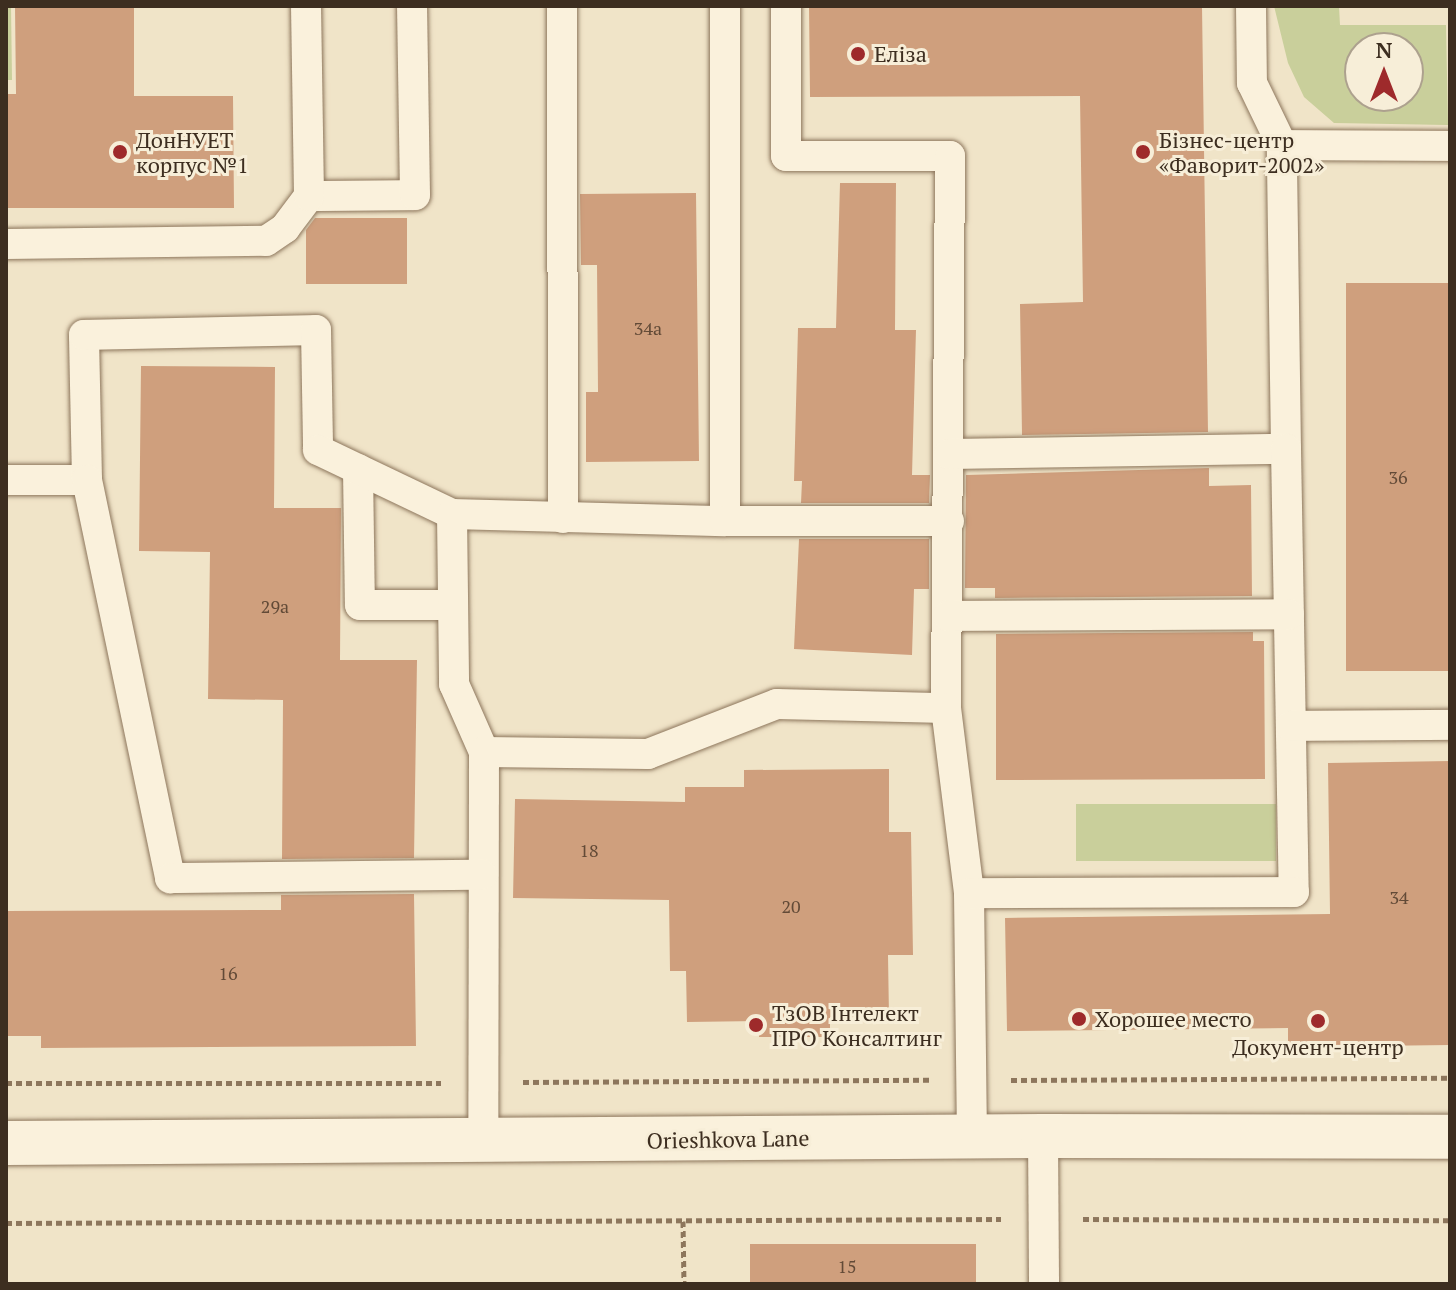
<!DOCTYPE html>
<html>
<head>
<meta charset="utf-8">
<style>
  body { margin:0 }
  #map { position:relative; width:1456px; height:1290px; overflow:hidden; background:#f0e4c8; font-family:"PT Serif",serif }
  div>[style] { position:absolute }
  .green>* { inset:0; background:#c9cf9b; transform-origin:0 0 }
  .building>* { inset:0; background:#cf9f7d; transform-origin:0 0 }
  .path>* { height:5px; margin-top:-2.5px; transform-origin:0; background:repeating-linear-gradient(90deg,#8d765c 0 6px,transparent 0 10px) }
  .roads { filter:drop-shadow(0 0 2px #8d765c) drop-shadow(0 0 2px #8d765c) }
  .lane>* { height:30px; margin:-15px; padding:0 15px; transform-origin:15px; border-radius:15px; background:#faf1dc }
  .street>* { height:44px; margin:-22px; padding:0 22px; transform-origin:22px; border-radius:22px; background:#faf1dc }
  .dots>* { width:22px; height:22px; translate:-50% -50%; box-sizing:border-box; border:4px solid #f7eed8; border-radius:50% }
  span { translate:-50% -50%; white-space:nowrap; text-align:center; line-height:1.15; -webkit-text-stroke:6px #f7eed8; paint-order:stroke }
  .number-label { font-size:18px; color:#624a37 }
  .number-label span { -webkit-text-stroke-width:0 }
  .poi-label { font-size:22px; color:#3d2e20 }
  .left { translate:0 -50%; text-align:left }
  .street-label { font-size:22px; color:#3d2e20 }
  .frame { position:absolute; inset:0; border:8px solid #3d2e20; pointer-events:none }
  .north { position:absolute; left:1344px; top:32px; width:80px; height:80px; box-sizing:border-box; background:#f7eed8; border:2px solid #ada18e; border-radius:50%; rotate:0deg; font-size:22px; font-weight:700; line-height:32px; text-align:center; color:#3d2e20 }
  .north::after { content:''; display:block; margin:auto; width:28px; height:36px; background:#9e2a2b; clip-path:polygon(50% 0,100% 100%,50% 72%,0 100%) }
</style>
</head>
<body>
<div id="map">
  <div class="green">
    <i style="clip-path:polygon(6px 6px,11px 6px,12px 80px,6px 80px)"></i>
    <i style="clip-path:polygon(evenodd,1274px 6px,1339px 6px,1340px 25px,1446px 25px,1448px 125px,1334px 123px,1304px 97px,1288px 63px,1274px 6px,1360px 48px,1408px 48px,1408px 96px,1360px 96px,1360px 48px)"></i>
    <i style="left:1076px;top:804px;width:200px;height:57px"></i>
  </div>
  <div class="building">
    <i style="clip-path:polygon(15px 6px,134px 6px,134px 96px,233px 96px,234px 208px,6px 208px,6px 94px,16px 94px)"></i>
    <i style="clip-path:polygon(809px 6px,1202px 6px,1208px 432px,1022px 435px,1020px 304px,1083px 302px,1080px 96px,810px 97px)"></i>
    <i style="clip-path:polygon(840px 183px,896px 183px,895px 330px,916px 330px,912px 475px,930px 475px,929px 503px,801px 503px,802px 481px,794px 481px,798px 328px,836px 328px)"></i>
    <i style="clip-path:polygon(696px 193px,699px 461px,586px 462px,586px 392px,598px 392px,597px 265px,581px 265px,580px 194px)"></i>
    <i style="clip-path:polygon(315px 218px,407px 218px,407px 284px,306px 284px,306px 230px)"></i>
    <i style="left:1346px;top:283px;width:104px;height:388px"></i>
    <i style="clip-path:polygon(141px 366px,275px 367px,274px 508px,341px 508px,340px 660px,417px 660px,414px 858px,282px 859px,283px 700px,208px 699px,210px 552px,139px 551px)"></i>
    <i style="clip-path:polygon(1209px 468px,1209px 486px,1251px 485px,1252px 596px,995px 598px,995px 588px,965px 588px,966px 475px)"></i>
    <i style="clip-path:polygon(799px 539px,929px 539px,929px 589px,914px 589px,912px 655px,794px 649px)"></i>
    <i style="clip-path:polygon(1253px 632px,1253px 641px,1264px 641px,1265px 779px,996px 780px,996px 634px)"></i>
    <i style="clip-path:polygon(1450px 761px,1450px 1045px,1288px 1047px,1288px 1028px,1007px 1031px,1005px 918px,1330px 914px,1328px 763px)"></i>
    <i style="clip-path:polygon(889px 769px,889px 832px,911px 832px,913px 955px,888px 955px,889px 1017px,830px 1017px,830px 1037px,759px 1037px,759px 1021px,687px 1022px,686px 971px,670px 971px,669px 900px,513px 898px,515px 799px,685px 802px,685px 787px,744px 787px,744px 770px)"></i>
    <i style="clip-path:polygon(414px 894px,416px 1046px,41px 1048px,41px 1036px,6px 1036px,6px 911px,281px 910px,281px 895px)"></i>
    <i style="left:976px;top:1244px;width:40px;height:226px;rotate:90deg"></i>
  </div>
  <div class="path">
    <i style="left:1011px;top:1080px;width:439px;rotate:-0.3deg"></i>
    <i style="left:523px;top:1082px;width:406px;rotate:-0.3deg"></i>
    <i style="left:6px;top:1083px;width:435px"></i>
    <i style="left:1083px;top:1219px;width:367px;rotate:0.2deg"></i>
    <i style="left:683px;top:1221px;width:63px;rotate:89.1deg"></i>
    <i style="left:6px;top:1223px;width:995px;rotate:-0.23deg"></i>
  </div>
  <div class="roads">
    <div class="lane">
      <i style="left:562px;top:6px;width:512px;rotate:89.89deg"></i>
      <i style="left:725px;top:6px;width:515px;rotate:90deg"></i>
      <i style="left:786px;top:6px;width:150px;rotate:90deg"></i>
      <i style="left:786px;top:156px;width:164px"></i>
      <i style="left:950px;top:156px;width:552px;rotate:90.42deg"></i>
      <i style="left:946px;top:708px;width:186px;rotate:82.9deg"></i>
      <i style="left:969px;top:893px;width:243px;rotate:89.3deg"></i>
      <i style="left:1251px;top:6px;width:77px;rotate:89.3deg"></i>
      <i style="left:1252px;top:83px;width:69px;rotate:64.2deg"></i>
      <i style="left:309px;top:196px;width:106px;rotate:-0.5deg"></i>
      <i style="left:415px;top:195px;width:189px;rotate:-90.9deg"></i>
      <i style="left:6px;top:244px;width:260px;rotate:-0.7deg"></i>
      <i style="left:266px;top:241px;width:23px;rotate:-34deg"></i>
      <i style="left:285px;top:228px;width:40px;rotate:-53deg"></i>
      <i style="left:309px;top:196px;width:190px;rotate:-90.9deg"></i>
      <i style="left:1286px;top:449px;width:304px;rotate:-90.8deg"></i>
      <i style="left:1282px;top:145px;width:168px;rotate:0.3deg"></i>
      <i style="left:949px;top:454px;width:337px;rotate:-0.9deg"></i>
      <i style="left:1286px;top:449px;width:443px;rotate:89deg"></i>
      <i style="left:1294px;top:892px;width:325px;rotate:179.8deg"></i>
      <i style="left:358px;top:469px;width:136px;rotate:89.2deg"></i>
      <i style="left:360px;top:605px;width:92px"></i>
      <i style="left:6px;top:480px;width:81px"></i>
      <i style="left:87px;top:480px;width:145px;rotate:-91.2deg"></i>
      <i style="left:84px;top:335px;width:232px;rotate:-1.2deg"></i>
      <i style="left:316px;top:330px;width:120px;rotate:89deg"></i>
      <i style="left:318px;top:450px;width:148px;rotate:25.5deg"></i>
      <i style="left:452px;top:514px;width:170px;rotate:89.3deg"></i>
      <i style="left:454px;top:684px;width:74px;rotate:66.2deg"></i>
      <i style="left:484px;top:752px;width:390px;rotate:90.1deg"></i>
      <i style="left:87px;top:480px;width:407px;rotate:78.2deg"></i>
      <i style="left:170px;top:878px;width:312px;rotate:-0.6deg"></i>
      <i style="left:452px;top:514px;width:273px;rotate:1.5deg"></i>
      <i style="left:725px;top:521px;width:224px"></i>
      <i style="left:948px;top:616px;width:341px;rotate:-0.3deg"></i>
      <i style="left:1291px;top:726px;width:159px;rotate:-0.4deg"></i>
      <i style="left:484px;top:752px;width:164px;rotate:0.7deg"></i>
      <i style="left:648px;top:754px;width:138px;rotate:-21.2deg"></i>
      <i style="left:777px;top:704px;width:169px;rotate:1.4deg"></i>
      <i style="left:1043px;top:1136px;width:148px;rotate:89.6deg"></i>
    </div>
    <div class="street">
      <i style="left:6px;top:1143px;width:1037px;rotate:-0.39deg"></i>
      <i style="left:1043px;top:1136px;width:407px;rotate:0.1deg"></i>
    </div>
  </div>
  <div class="dots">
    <i style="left:858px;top:54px;background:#9e2a2b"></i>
    <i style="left:120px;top:152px;background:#9e2a2b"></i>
    <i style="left:1143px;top:152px;background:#9e2a2b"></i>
    <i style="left:1079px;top:1019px;background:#9e2a2b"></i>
    <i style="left:1318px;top:1021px;background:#9e2a2b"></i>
    <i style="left:756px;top:1025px;background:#9e2a2b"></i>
  </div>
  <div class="number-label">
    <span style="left:648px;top:328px">34а</span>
    <span style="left:1398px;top:477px">36</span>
    <span style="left:275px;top:606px">29а</span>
    <span style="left:589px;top:850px">18</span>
    <span style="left:1399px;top:897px">34</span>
    <span style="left:791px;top:906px">20</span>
    <span style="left:228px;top:973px">16</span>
    <span style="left:847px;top:1266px">15</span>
  </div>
  <div class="poi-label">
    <span class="left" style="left:874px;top:54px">Еліза</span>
    <span class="left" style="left:136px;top:152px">ДонНУЕТ<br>корпус №1</span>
    <span class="left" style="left:1159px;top:152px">Бізнес-центр<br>«Фаворит-2002»</span>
    <span class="left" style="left:772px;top:1025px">ТзОВ Інтелект<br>ПРО Консалтинг</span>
    <span class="left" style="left:1095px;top:1019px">Хорошее место</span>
    <span style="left:1318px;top:1047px">Документ-центр</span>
  </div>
  <div class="street-label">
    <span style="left:728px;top:1139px;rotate:-1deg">Orieshkova Lane</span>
  </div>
  <div class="frame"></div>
  <div class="north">N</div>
</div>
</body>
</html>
